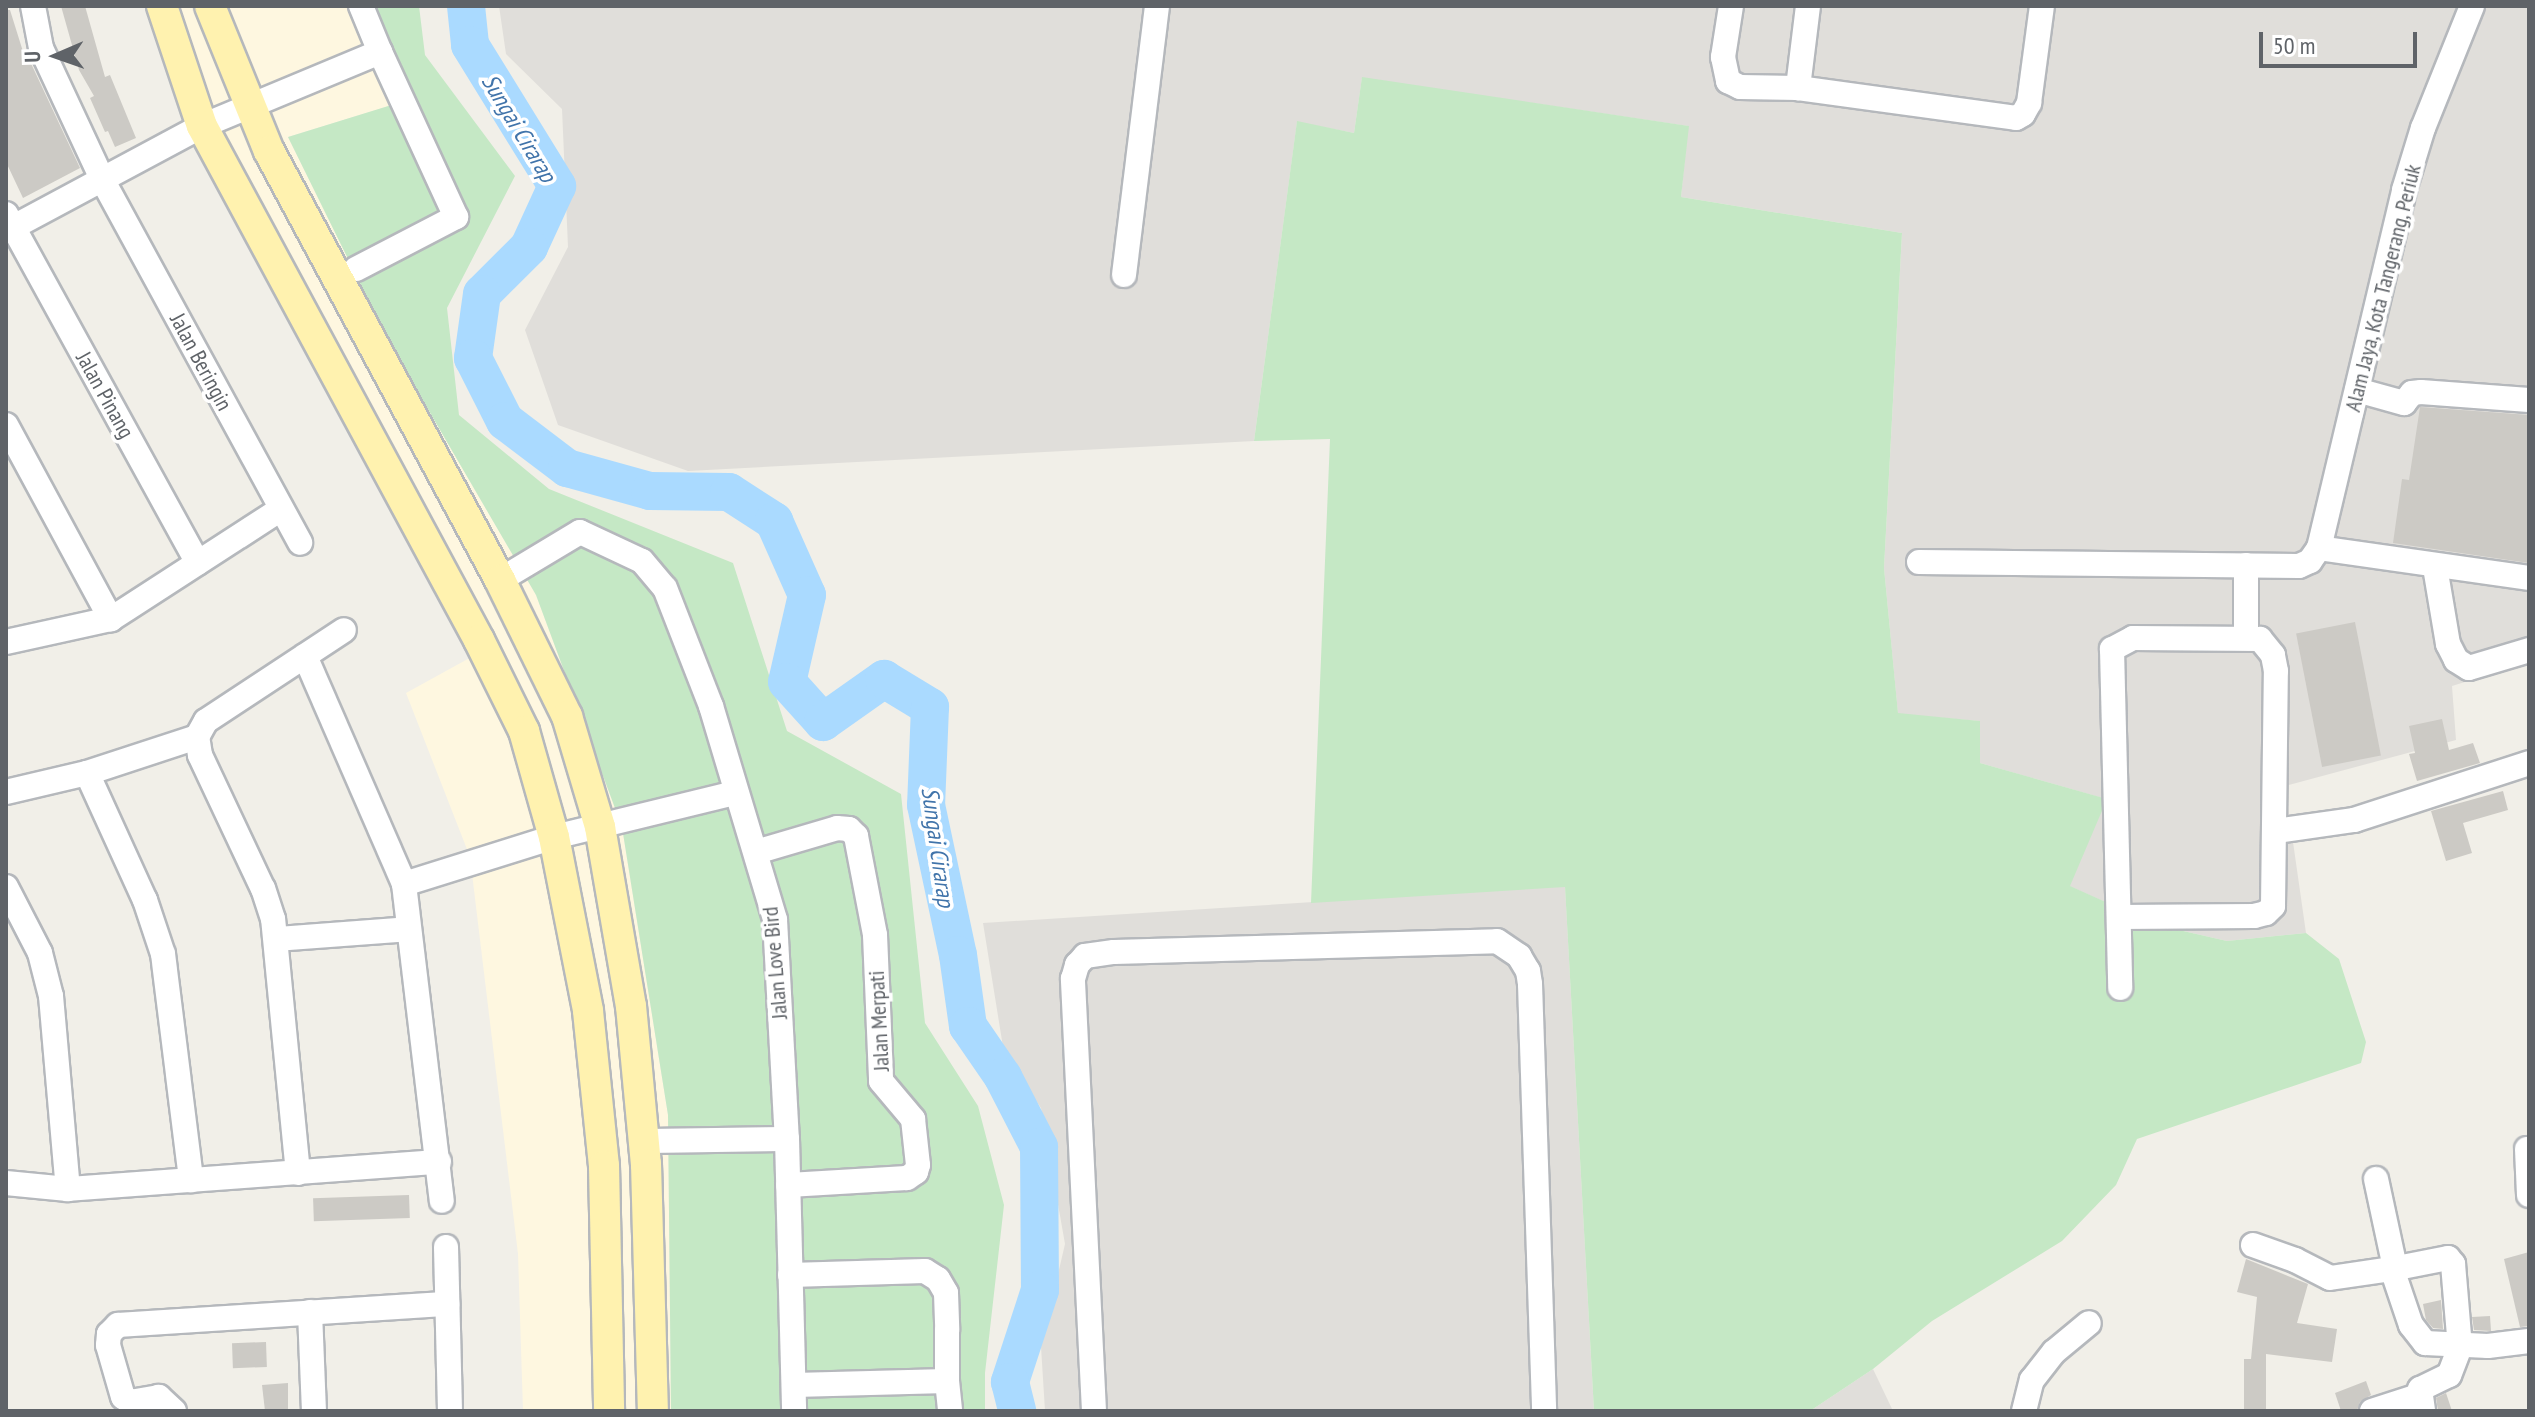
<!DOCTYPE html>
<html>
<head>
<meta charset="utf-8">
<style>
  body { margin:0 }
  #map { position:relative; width:2535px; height:1417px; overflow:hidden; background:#f1efe8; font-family:"PT Sans Narrow",sans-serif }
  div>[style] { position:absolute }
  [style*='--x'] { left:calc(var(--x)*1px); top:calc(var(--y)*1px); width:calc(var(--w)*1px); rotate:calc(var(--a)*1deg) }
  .commercial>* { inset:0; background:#fef7e0 }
  .industrial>* { inset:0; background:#e0deda }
  .green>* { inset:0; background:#c5e8c5 }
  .river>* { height:38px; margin:-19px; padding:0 19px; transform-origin:19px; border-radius:19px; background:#aadaff }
  .building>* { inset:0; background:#cccac5; transform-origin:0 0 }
  .roads { filter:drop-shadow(2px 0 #b5b8bc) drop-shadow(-2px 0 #b5b8bc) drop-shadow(0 2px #b5b8bc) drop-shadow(0 -2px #b5b8bc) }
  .minor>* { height:24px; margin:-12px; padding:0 12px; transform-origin:12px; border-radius:12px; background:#fff }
  .major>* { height:30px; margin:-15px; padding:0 15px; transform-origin:15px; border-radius:15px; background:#fff2af }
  span { translate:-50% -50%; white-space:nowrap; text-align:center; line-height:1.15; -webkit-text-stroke:7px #fff; paint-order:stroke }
  .street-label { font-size:22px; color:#5f6368 }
  .water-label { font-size:24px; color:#4174aa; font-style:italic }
  .frame { position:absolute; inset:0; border:8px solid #5f6368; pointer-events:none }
  .north { position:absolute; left:16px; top:16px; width:80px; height:80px; -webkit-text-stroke:6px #fff; paint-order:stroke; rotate:268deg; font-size:22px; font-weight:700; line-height:32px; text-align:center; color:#5f6368 }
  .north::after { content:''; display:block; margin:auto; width:28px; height:36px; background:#5f6368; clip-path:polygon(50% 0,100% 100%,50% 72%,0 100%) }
  .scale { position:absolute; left:2259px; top:32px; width:158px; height:36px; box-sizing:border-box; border:4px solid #5f6368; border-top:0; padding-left:10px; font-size:24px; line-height:28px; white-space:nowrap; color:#5f6368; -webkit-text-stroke:6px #fff; paint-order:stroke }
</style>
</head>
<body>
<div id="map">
  <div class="commercial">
    <i style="clip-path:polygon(150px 6px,364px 6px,399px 103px,288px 137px,390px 344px,536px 595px,622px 827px,668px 1115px,671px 1411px,523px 1411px,518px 1254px,470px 857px,406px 693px,475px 655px)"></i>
  </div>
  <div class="industrial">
    <i style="clip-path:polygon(499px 6px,2529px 6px,2529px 662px,2452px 686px,2456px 740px,2285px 786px,2306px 933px,2227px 941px,2157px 925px,2069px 886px,2106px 799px,1980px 763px,1979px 721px,1898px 714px,1884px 568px,1902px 233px,1681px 197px,1688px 126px,1362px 78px,1354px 133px,1297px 122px,1254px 441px,688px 471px,558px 425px,525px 330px,568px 247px,562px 109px,506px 54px)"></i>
    <i style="clip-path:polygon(1565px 886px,1594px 1411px,1045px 1411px,1041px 1347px,1065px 1244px,1041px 1108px,1004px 1053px,983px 923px)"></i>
    <i style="clip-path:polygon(1873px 1369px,1893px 1411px,1810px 1411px)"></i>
  </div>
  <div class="green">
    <i style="clip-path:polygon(364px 6px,419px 6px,425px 55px,515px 176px,447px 308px,459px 415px,549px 489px,733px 563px,787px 731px,901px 794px,925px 1023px,978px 1106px,1004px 1205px,985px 1373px,985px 1411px,671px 1411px,668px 1115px,622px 827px,536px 595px,390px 344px,288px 137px,398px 103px)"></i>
    <i style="clip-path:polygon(1362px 77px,1689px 126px,1681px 197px,1902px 233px,1884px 568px,1898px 713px,1980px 721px,1980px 763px,2107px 799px,2070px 886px,2157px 925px,2227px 941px,2306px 933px,2339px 959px,2366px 1042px,2361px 1063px,2137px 1139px,2116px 1185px,2062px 1241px,1932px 1321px,1873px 1369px,1810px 1411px,1594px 1411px,1565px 887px,1311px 903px,1330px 439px,1254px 441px,1297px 121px,1354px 133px)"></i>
  </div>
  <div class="river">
    <i style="--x:466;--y:6;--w:39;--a:84"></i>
    <i style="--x:470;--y:45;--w:166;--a:58.3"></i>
    <i style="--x:557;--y:186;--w:67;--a:114.7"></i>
    <i style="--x:529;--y:247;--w:66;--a:135"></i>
    <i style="--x:482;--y:294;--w:65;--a:98"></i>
    <i style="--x:473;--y:358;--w:71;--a:63.1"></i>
    <i style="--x:505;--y:421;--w:78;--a:37.2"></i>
    <i style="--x:567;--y:468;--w:86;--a:15.5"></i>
    <i style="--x:650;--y:491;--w:79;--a:0.7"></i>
    <i style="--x:729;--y:492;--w:54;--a:32.8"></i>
    <i style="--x:774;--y:521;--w:81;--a:66"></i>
    <i style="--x:807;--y:595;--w:89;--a:102.9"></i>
    <i style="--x:787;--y:682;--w:54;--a:48"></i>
    <i style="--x:823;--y:722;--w:75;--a:-35.2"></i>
    <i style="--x:884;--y:679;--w:54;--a:31.3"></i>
    <i style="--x:930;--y:707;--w:98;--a:92.3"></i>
    <i style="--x:926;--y:805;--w:153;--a:78"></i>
    <i style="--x:958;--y:955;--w:72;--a:82"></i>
    <i style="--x:968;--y:1026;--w:62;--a:55.5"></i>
    <i style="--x:1003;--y:1077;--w:79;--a:62.8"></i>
    <i style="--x:1039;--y:1147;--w:143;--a:89.6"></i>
    <i style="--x:1040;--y:1290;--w:97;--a:108.1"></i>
    <i style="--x:1010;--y:1382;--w:30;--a:76"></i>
  </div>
  <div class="building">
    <i style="clip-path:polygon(61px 6px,85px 6px,105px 77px,110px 75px,136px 138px,115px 147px,108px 131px,105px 132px,90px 98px,94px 96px,79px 70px)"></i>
    <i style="clip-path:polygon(6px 10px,10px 10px,25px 58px,28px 57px,80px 168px,23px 198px,6px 162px)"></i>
    <i style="clip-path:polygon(2420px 407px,2529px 415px,2529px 563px,2393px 543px,2402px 479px,2409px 480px)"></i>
    <i style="left:2355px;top:622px;width:136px;height:60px;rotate:79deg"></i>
    <i style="clip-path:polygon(2442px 719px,2449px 750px,2473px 743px,2480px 763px,2417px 781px,2409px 754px,2415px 753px,2409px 726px)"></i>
    <i style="clip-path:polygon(2503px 791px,2508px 810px,2463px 823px,2472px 853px,2446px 861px,2431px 811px)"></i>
    <i style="left:409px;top:1195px;width:23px;height:96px;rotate:88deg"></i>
    <i style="clip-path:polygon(2529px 1252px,2529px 1326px,2520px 1327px,2504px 1259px)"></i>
    <i style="clip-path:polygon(2246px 1259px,2308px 1284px,2297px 1323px,2337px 1329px,2332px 1362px,2266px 1354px,2266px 1411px,2244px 1411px,2244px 1359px,2251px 1359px,2257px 1297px,2237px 1292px)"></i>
    <i style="clip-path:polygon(2441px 1300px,2443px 1329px,2433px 1328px,2426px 1320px,2423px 1304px)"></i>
    <i style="clip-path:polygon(2490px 1316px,2491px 1331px,2474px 1330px,2472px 1317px)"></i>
    <i style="left:266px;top:1342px;width:25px;height:34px;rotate:88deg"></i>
    <i style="clip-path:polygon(2366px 1381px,2371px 1395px,2360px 1402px,2357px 1411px,2341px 1411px,2335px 1393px)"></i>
    <i style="clip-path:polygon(288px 1383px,288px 1411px,265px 1411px,262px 1385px)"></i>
    <i style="clip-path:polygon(2446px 1393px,2452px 1411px,2438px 1411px,2436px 1398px)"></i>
  </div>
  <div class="roads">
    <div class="minor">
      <i style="--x:33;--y:6;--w:43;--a:79.2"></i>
      <i style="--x:41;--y:48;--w:147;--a:65"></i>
      <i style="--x:103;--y:181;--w:412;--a:61.4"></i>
      <i style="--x:1731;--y:6;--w:52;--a:98.9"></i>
      <i style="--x:1723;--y:57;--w:25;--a:78"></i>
      <i style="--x:1728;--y:81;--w:13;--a:27"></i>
      <i style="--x:1740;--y:87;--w:58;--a:1"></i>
      <i style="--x:1808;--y:6;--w:83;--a:97"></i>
      <i style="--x:1798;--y:88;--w:220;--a:7.8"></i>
      <i style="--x:2016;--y:118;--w:8;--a:-30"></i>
      <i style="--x:2023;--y:114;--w:13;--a:-61"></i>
      <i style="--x:2029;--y:103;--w:98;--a:-82.4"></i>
      <i style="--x:6;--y:214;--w:398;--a:61.2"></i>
      <i style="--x:6;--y:231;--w:222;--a:-28.2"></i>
      <i style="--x:202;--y:126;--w:193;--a:-22.6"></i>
      <i style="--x:380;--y:52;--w:50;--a:-112.4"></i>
      <i style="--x:356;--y:269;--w:113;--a:-27.5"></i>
      <i style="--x:456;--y:217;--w:182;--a:-114.7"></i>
      <i style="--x:1124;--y:275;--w:271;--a:-83"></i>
      <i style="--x:2357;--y:390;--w:49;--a:15.5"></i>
      <i style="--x:2404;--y:403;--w:13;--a:-51"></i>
      <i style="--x:2412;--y:393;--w:9;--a:-6"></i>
      <i style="--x:2421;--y:392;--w:108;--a:4.2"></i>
      <i style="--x:6;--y:425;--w:221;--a:61.6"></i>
      <i style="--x:2319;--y:548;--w:212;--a:8.1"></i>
      <i style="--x:1919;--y:562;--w:380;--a:0.6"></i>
      <i style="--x:2299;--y:566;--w:12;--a:-24"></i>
      <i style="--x:2310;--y:561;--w:16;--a:-55"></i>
      <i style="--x:2319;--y:548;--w:368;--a:-76.6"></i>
      <i style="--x:2404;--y:190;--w:65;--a:-73"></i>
      <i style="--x:2423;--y:128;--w:131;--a:-68.1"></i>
      <i style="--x:2246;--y:565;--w:73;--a:90"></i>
      <i style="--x:2435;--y:567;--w:78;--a:80.4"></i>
      <i style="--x:2448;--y:644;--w:18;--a:63"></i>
      <i style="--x:2456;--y:660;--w:15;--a:32"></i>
      <i style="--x:2469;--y:668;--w:63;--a:-16.7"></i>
      <i style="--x:500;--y:580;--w:93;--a:-31"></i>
      <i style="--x:580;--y:532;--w:68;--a:25.1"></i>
      <i style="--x:642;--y:561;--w:35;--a:50"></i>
      <i style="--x:665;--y:588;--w:127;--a:68.7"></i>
      <i style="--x:711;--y:706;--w:223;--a:73.3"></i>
      <i style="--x:775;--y:920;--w:219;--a:86.9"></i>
      <i style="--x:6;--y:642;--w:107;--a:-12.4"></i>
      <i style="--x:111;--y:619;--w:202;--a:-32.9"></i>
      <i style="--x:305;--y:656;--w:249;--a:66.5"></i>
      <i style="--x:404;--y:884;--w:319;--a:83.2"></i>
      <i style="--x:87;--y:773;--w:140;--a:65.5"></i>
      <i style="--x:145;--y:900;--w:57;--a:71.6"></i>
      <i style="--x:163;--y:954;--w:228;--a:82.9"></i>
      <i style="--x:6;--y:792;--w:83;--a:-13.2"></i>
      <i style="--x:87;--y:773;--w:116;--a:-18.1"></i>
      <i style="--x:2283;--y:830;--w:72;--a:-8"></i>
      <i style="--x:2354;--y:820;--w:184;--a:-18"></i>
      <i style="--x:756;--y:852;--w:84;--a:-16.5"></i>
      <i style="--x:837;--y:828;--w:12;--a:5"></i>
      <i style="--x:849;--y:829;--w:10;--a:45"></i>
      <i style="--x:856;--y:836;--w:101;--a:79.1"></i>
      <i style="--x:875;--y:935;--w:146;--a:87.6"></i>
      <i style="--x:881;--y:1081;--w:50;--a:49.9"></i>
      <i style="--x:913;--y:1119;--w:46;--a:83.8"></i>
      <i style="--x:918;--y:1165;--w:7;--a:106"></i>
      <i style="--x:916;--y:1172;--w:11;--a:146"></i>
      <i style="--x:907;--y:1178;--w:119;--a:176.6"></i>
      <i style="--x:404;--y:884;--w:157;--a:-17.4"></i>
      <i style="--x:554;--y:837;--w:185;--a:-13.7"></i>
      <i style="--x:6;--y:887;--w:74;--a:62.7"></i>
      <i style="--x:40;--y:953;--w:44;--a:75.7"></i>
      <i style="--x:51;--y:996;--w:194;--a:85"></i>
      <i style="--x:2119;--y:917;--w:135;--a:-0.4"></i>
      <i style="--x:2254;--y:916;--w:12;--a:-14"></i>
      <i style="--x:2266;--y:913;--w:10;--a:-45"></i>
      <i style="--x:2273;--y:906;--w:235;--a:-89.3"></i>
      <i style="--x:2276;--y:671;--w:16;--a:-101"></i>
      <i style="--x:2273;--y:655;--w:21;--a:-129"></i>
      <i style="--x:2260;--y:639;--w:127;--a:-179.5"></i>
      <i style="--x:2133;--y:638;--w:24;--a:152"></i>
      <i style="--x:2112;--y:649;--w:339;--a:88.6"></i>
      <i style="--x:277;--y:939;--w:132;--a:-4.3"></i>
      <i style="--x:644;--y:1141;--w:143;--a:-0.8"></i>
      <i style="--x:787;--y:1139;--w:272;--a:88.5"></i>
      <i style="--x:2527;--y:1149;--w:46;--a:87.5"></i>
      <i style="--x:298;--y:1173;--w:255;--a:-95.6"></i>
      <i style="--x:273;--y:919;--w:32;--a:-108"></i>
      <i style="--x:263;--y:889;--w:148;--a:-115.2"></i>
      <i style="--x:200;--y:755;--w:18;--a:-99"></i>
      <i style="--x:197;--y:737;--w:18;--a:-61"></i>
      <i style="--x:206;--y:721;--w:165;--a:-33.4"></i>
      <i style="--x:2376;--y:1179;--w:91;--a:77.9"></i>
      <i style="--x:6;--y:1183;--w:62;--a:5.5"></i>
      <i style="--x:68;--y:1189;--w:372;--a:-4.2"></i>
      <i style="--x:2253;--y:1245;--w:45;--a:19.7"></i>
      <i style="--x:2295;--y:1260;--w:39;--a:27"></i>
      <i style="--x:2330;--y:1278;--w:63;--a:-8.3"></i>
      <i style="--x:2392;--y:1269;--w:59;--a:71.3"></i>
      <i style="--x:2411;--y:1325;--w:23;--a:52"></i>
      <i style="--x:2425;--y:1343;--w:63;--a:2.7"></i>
      <i style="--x:2488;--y:1346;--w:41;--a:-7"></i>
      <i style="--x:446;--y:1247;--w:164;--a:88.6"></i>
      <i style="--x:2392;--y:1269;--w:57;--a:-11.1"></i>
      <i style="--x:2448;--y:1258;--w:8;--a:50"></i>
      <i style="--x:2453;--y:1264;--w:83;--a:85.2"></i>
      <i style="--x:2460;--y:1347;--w:30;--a:111"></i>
      <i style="--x:2449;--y:1375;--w:32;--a:154"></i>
      <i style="--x:2420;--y:1389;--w:22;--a:82"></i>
      <i style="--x:790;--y:1275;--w:135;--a:-1.7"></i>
      <i style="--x:925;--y:1271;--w:15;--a:32"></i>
      <i style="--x:938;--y:1279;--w:16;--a:60"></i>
      <i style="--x:946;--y:1293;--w:37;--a:88"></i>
      <i style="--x:947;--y:1330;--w:51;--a:90"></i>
      <i style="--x:947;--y:1381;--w:153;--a:178.5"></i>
      <i style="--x:310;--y:1312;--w:99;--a:87.7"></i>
      <i style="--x:947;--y:1381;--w:30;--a:84"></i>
      <i style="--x:174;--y:1411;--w:21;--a:-137"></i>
      <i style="--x:159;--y:1397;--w:28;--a:170"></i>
      <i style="--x:131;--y:1402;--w:9;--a:-148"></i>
      <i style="--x:123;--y:1397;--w:54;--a:-106.1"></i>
      <i style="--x:108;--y:1345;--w:11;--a:-85"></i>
      <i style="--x:109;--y:1334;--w:13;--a:-45"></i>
      <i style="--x:118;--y:1325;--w:330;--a:-3.7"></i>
      <i style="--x:1094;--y:1411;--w:433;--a:-92.8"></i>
      <i style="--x:1073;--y:979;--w:15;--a:-74"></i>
      <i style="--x:1077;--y:965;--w:12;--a:-48"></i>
      <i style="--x:1085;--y:956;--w:29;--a:-8"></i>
      <i style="--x:1114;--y:952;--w:383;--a:-1.6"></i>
      <i style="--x:1497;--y:941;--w:27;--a:34"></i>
      <i style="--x:1519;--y:956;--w:17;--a:59"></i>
      <i style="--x:1528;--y:971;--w:13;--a:81"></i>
      <i style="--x:1530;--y:984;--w:427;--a:88.1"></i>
      <i style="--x:2024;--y:1411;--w:32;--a:-76"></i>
      <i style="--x:2032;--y:1380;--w:36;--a:-52"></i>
      <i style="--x:2054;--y:1352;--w:45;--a:-39.6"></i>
      <i style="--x:2372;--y:1411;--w:48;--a:-18.1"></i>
    </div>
    <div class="major">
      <i style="--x:162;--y:6;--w:126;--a:71.6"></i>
      <i style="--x:202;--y:126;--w:584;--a:61.68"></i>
      <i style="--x:479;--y:640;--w:102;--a:63.7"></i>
      <i style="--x:524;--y:731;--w:110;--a:74.2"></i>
      <i style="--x:554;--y:837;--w:177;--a:78.9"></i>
      <i style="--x:588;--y:1011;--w:156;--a:84.1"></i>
      <i style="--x:604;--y:1166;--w:245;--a:88.8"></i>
      <i style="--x:210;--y:6;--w:157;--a:67.9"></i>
      <i style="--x:269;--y:151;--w:487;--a:61.7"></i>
      <i style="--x:500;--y:580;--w:152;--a:63.8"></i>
      <i style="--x:567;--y:716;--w:116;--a:73.4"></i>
      <i style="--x:600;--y:827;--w:182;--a:80.2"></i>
      <i style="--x:631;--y:1006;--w:159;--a:84.6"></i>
      <i style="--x:646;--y:1164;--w:247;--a:88.4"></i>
    </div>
  </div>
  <div class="street-label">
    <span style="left:2383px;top:288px;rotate:-76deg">Alam Jaya, Kota Tangerang, Periuk</span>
    <span style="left:201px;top:362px;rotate:62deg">Jalan Beringin</span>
    <span style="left:105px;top:395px;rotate:61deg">Jalan Pinang</span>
    <span style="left:775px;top:963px;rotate:-95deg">Jalan Love Bird</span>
    <span style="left:879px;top:1021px;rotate:-93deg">Jalan Merpati</span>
  </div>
  <div class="water-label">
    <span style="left:519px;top:128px;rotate:59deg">Sungai Cirarap</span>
    <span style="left:938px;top:847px;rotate:82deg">Sungai Cirarap</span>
  </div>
  <div class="frame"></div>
  <div class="north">U</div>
  <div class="scale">50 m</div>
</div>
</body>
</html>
